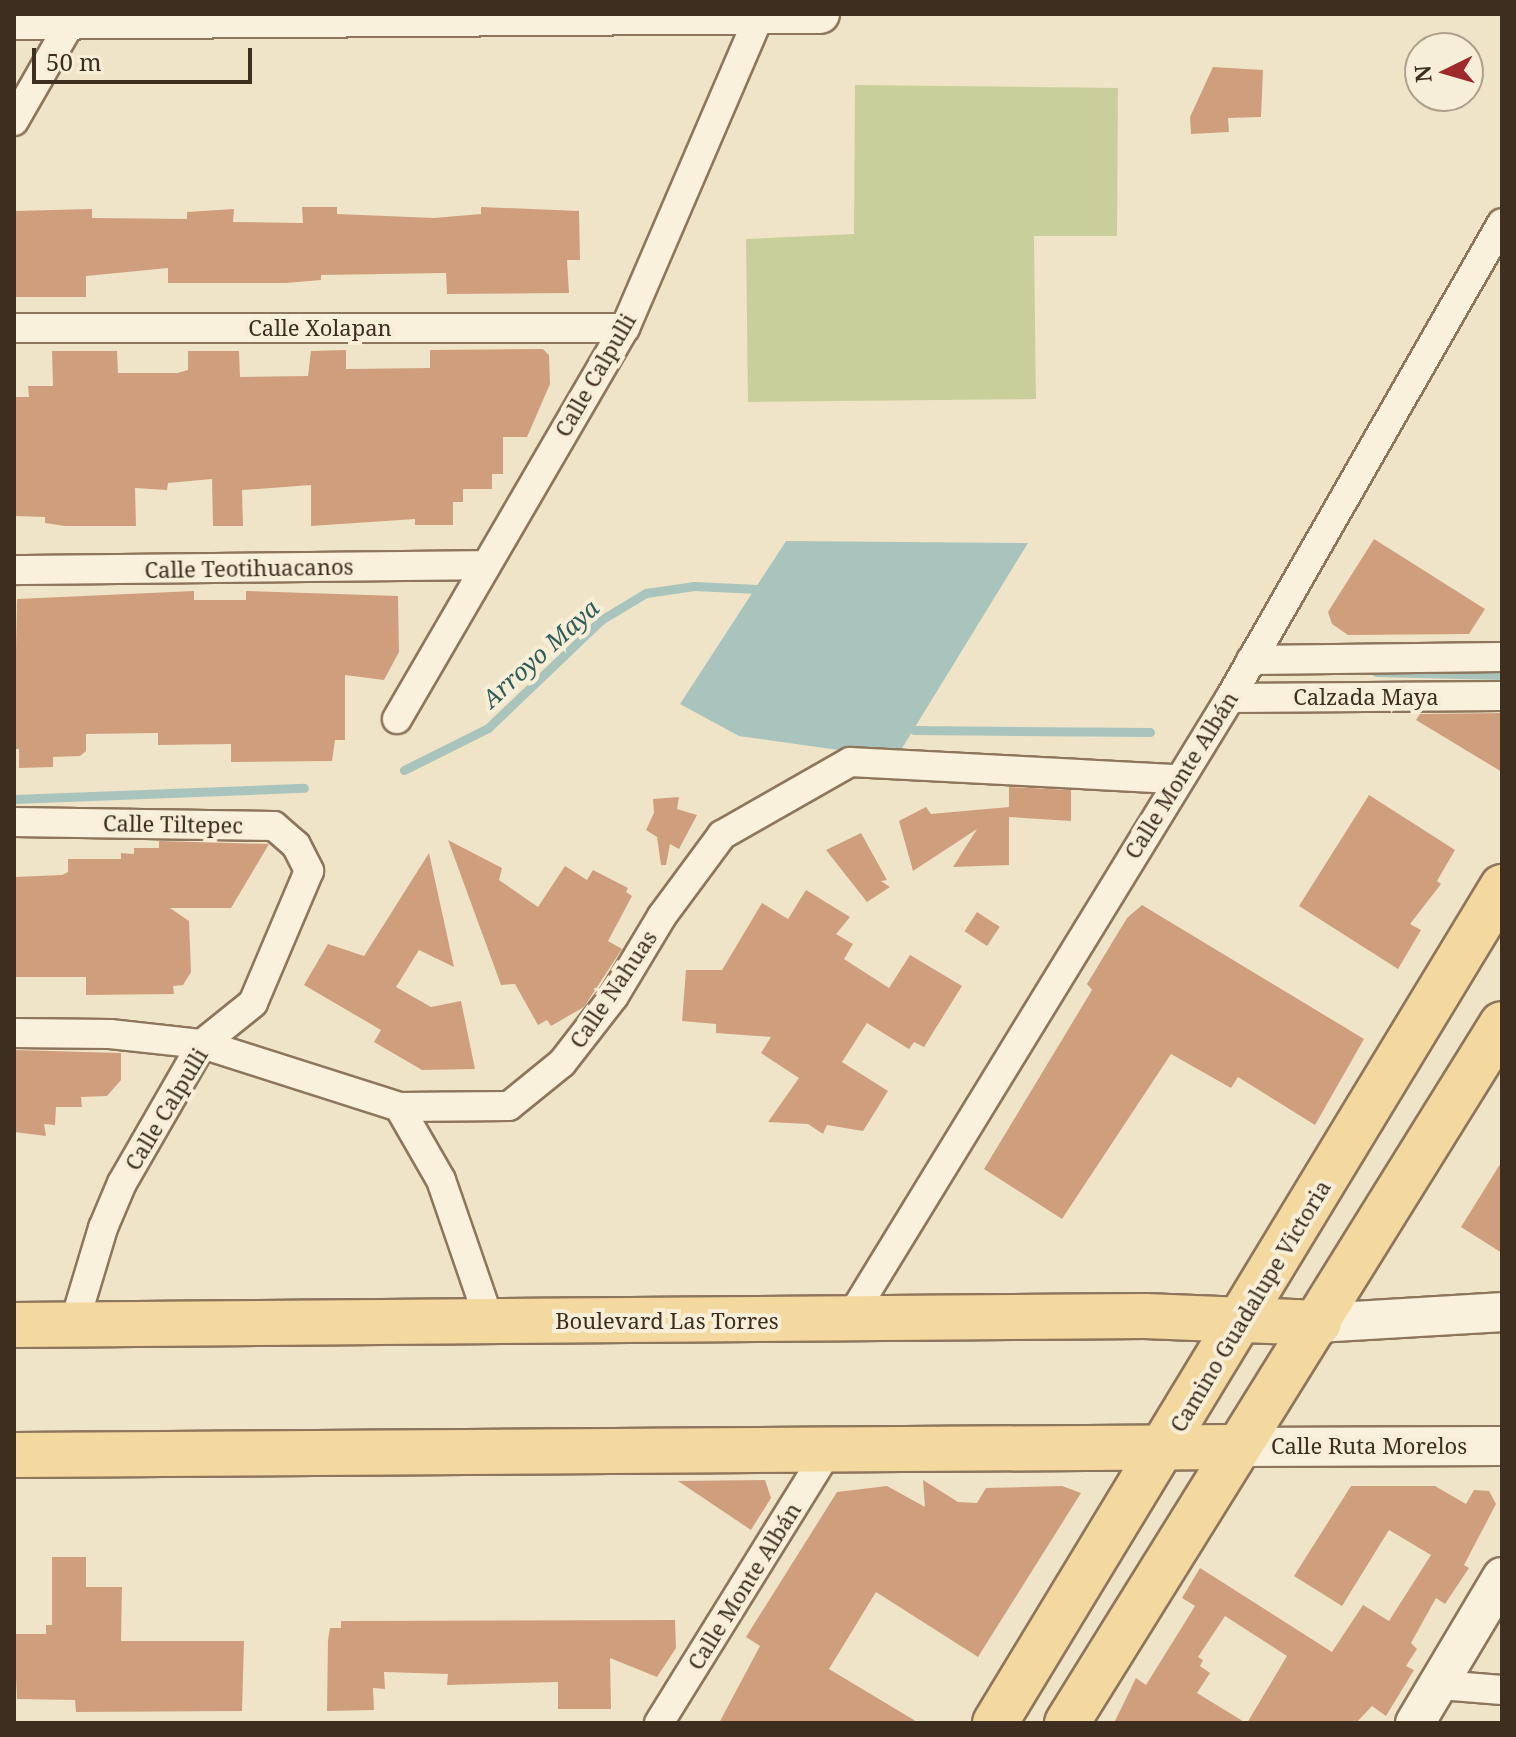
<!DOCTYPE html>
<html>
<head>
<meta charset="utf-8">
<style>
  body { margin:0 }
  #map { position:relative; width:1516px; height:1737px; overflow:hidden; background:#f0e4c8; font-family:"Noto Serif",serif }
  div>[style] { position:absolute }
  [style*='--x'] { left:calc(var(--x)*1px); top:calc(var(--y)*1px); width:calc(var(--w)*1px); rotate:calc(var(--a)*1deg) }
  .green>* { inset:0; background:#c9cf9b }
  .water>* { inset:0; background:#a9c4bc }
  .stream>* { height:9px; margin:-4.5px; padding:0 4.5px; transform-origin:4.5px; border-radius:4.5px; background:#a9c4bc }
  .building>* { inset:0; background:#cf9f7d; transform-origin:0 0 }
  .roads { filter:drop-shadow(2px 0 #8d765c) drop-shadow(-2px 0 #8d765c) drop-shadow(0 2px #8d765c) drop-shadow(0 -2px #8d765c) }
  .street>* { height:28px; margin:-14px; padding:0 14px; transform-origin:14px; border-radius:14px; background:#faf1dc }
  .secondary>* { height:38px; margin:-19px; padding:0 19px; transform-origin:19px; border-radius:19px; background:#faf1dc }
  .primary>* { height:44px; margin:-22px; padding:0 22px; transform-origin:22px; border-radius:22px; background:#f3d9a0 }
  span { translate:-50% -50%; white-space:nowrap; text-align:center; line-height:1.15; -webkit-text-stroke:8px #f7eed8; paint-order:stroke }
  .street-label { font-size:22px; color:#3d2e20 }
  .water-label { font-size:24px; color:#2f5d5a; font-style:italic }
  .frame { position:absolute; inset:0; border:16px solid #3d2e20; pointer-events:none }
  .north { position:absolute; left:1404px; top:32px; width:80px; height:80px; box-sizing:border-box; background:#f7eed8; border:2px solid #ada18e; border-radius:50%; rotate:265deg; font-size:22px; font-weight:700; line-height:32px; text-align:center; color:#3d2e20 }
  .north::after { content:''; display:block; margin:auto; width:28px; height:36px; background:#9e2a2b; clip-path:polygon(50% 0,100% 100%,50% 72%,0 100%) }
  .scale { position:absolute; left:32px; top:48px; width:220px; height:36px; box-sizing:border-box; border:4px solid #3d2e20; border-top:0; padding-left:10px; font-size:24px; line-height:28px; white-space:nowrap; color:#3d2e20; -webkit-text-stroke:6px #f7eed8; paint-order:stroke }
</style>
</head>
<body>
<div id="map">
  <div class="green">
    <i style="clip-path:polygon(855px 85px,1118px 88px,1117px 236px,1034px 236px,1036px 399px,748px 402px,746px 239px,854px 234px)"></i>
  </div>
  <div class="water">
    <i style="clip-path:polygon(786px 541px,1028px 543px,896px 758px,739px 736px,680px 704px)"></i>
  </div>
  <div class="stream">
    <i style="--x:1376;--y:672;--w:126;--a:1.4"></i>
    <i style="--x:914;--y:730;--w:236;--a:0.5"></i>
    <i style="--x:404;--y:770;--w:94;--a:-26.6"></i>
    <i style="--x:488;--y:728;--w:156;--a:-43.7"></i>
    <i style="--x:601;--y:620;--w:52;--a:-31"></i>
    <i style="--x:646;--y:593;--w:49;--a:-8.3"></i>
    <i style="--x:694;--y:586;--w:63;--a:2.7"></i>
    <i style="--x:14;--y:799;--w:290;--a:-2.2"></i>
  </div>
  <div class="building">
    <i style="clip-path:polygon(1213px 67px,1263px 70px,1261px 117px,1228px 118px,1229px 132px,1191px 134px,1190px 117px)"></i>
    <i style="clip-path:polygon(302px 207px,337px 207px,337px 214px,434px 218px,481px 214px,481px 207px,579px 211px,580px 260px,567px 260px,569px 293px,447px 294px,446px 273px,321px 275px,321px 280px,286px 283px,168px 283px,168px 268px,86px 276px,86px 297px,14px 297px,14px 211px,92px 209px,92px 218px,187px 219px,187px 212px,234px 209px,233px 222px,303px 223px)"></i>
    <i style="clip-path:polygon(543px 349px,549px 355px,550px 384px,527px 437px,503px 437px,503px 474px,492px 474px,492px 489px,463px 489px,463px 502px,453px 502px,453px 525px,415px 525px,415px 519px,311px 526px,311px 485px,242px 490px,243px 526px,213px 526px,212px 479px,168px 483px,167px 490px,135px 488px,136px 526px,65px 526px,45px 523px,45px 517px,14px 516px,14px 397px,29px 397px,28px 386px,53px 386px,52px 351px,117px 351px,118px 373px,177px 373px,188px 370px,188px 351px,239px 351px,240px 377px,308px 376px,311px 351px,346px 350px,346px 369px,430px 368px,430px 350px)"></i>
    <i style="clip-path:polygon(1374px 539px,1485px 609px,1469px 634px,1348px 635px,1332px 624px,1328px 612px)"></i>
    <i style="clip-path:polygon(194px 591px,194px 600px,246px 600px,246px 591px,398px 596px,399px 652px,384px 680px,345px 675px,345px 740px,335px 740px,332px 761px,231px 762px,231px 744px,158px 745px,158px 733px,86px 734px,86px 751px,80px 756px,53px 757px,53px 767px,19px 768px,19px 749px,14px 749px,17px 599px)"></i>
    <i style="clip-path:polygon(1502px 713px,1502px 772px,1416px 720px,1420px 714px)"></i>
    <i style="clip-path:polygon(1009px 787px,1071px 790px,1071px 821px,1009px 817px,1009px 865px,953px 867px,977px 829px,913px 871px,899px 821px,926px 807px,931px 814px,1009px 807px)"></i>
    <i style="clip-path:polygon(1369px 795px,1455px 850px,1437px 881px,1441px 884px,1410px 924px,1421px 930px,1398px 969px,1299px 906px)"></i>
    <i style="clip-path:polygon(679px 797px,677px 809px,697px 815px,679px 849px,670px 844px,666px 865px,661px 865px,657px 837px,646px 830px,654px 813px,653px 799px)"></i>
    <i style="clip-path:polygon(861px 833px,887px 880px,881px 881px,890px 887px,867px 902px,826px 850px)"></i>
    <i style="clip-path:polygon(448px 840px,502px 868px,499px 880px,538px 907px,565px 866px,587px 880px,593px 870px,628px 888px,626px 892px,632px 896px,608px 941px,622px 949px,584px 1007px,551px 1026px,547px 1020px,538px 1025px,515px 984px,501px 985px)"></i>
    <i style="clip-path:polygon(159px 841px,269px 844px,231px 908px,170px 908px,189px 921px,191px 972px,183px 985px,173px 986px,174px 994px,86px 995px,86px 977px,16px 977px,14px 877px,62px 875px,68px 872px,68px 859px,121px 859px,121px 853px,134px 854px,134px 848px,159px 848px)"></i>
    <i style="clip-path:polygon(429px 853px,454px 967px,419px 950px,396px 987px,431px 1007px,461px 1001px,475px 1069px,422px 1070px,374px 1042px,381px 1030px,304px 985px,328px 944px,364px 956px)"></i>
    <i style="clip-path:polygon(806px 890px,850px 917px,836px 934px,853px 944px,844px 959px,889px 988px,910px 955px,962px 986px,924px 1047px,914px 1042px,909px 1049px,867px 1023px,842px 1062px,888px 1091px,863px 1131px,827px 1125px,823px 1134px,808px 1124px,768px 1122px,799px 1078px,761px 1053px,771px 1037px,716px 1033px,716px 1024px,682px 1021px,686px 970px,722px 970px,762px 903px,788px 919px)"></i>
    <i style="clip-path:polygon(1142px 905px,1364px 1039px,1315px 1125px,1238px 1077px,1231px 1088px,1171px 1054px,1062px 1219px,984px 1169px,1092px 990px,1087px 984px,1127px 918px)"></i>
    <i style="left:977px;top:912px;width:27px;height:23px;rotate:33deg"></i>
    <i style="clip-path:polygon(14px 1050px,121px 1053px,121px 1080px,107px 1096px,81px 1097px,82px 1107px,56px 1107px,55px 1125px,44px 1124px,46px 1136px,14px 1132px)"></i>
    <i style="clip-path:polygon(1502px 1161px,1502px 1253px,1461px 1227px)"></i>
    <i style="clip-path:polygon(765px 1480px,771px 1498px,751px 1530px,678px 1481px)"></i>
    <i style="clip-path:polygon(923px 1480px,958px 1502px,977px 1503px,986px 1488px,1062px 1486px,1081px 1493px,978px 1657px,876px 1592px,829px 1669px,919px 1723px,719px 1723px,760px 1646px,746px 1637px,837px 1492px,887px 1486px,925px 1507px)"></i>
    <i style="clip-path:polygon(1351px 1486px,1435px 1486px,1466px 1504px,1474px 1490px,1489px 1491px,1496px 1504px,1464px 1565px,1469px 1568px,1445px 1604px,1436px 1598px,1411px 1643px,1417px 1649px,1406px 1666px,1414px 1670px,1386px 1716px,1372px 1706px,1356px 1723px,1247px 1723px,1287px 1656px,1225px 1616px,1198px 1657px,1203px 1660px,1200px 1666px,1210px 1673px,1197px 1693px,1246px 1723px,1114px 1723px,1136px 1678px,1146px 1685px,1195px 1606px,1182px 1598px,1200px 1568px,1332px 1652px,1363px 1605px,1389px 1621px,1431px 1555px,1389px 1530px,1342px 1606px,1294px 1576px)"></i>
    <i style="clip-path:polygon(52px 1557px,86px 1557px,86px 1587px,122px 1587px,121px 1641px,244px 1641px,242px 1711px,76px 1712px,75px 1700px,17px 1699px,14px 1634px,46px 1634px,46px 1625px,52px 1625px)"></i>
    <i style="clip-path:polygon(675px 1620px,676px 1648px,657px 1677px,610px 1658px,611px 1709px,558px 1709px,558px 1682px,447px 1685px,448px 1674px,384px 1672px,385px 1689px,373px 1688px,374px 1710px,327px 1711px,328px 1640px,330px 1628px,341px 1628px,341px 1621px)"></i>
  </div>
  <div class="roads">
    <div class="street">
      <i style="--x:14;--y:121;--w:116;--a:-60.1"></i>
      <i style="--x:14;--y:328;--w:611;--a:0"></i>
      <i style="--x:14;--y:570;--w:470;--a:-0.6"></i>
      <i style="--x:1251;--y:660;--w:251;--a:-0.7"></i>
      <i style="--x:1230;--y:698;--w:272;--a:-0.4"></i>
      <i style="--x:397;--y:719;--w:453;--a:-59.8"></i>
      <i style="--x:625;--y:328;--w:341;--a:-66.7"></i>
      <i style="--x:14;--y:822;--w:260;--a:0.9"></i>
      <i style="--x:274;--y:826;--w:29;--a:41"></i>
      <i style="--x:296;--y:845;--w:29;--a:63"></i>
      <i style="--x:309;--y:871;--w:143;--a:113"></i>
      <i style="--x:253;--y:1003;--w:65;--a:141.2"></i>
      <i style="--x:202;--y:1044;--w:160;--a:119.9"></i>
      <i style="--x:122;--y:1183;--w:49;--a:112.9"></i>
      <i style="--x:103;--y:1228;--w:100;--a:106.8"></i>
      <i style="--x:14;--y:1033;--w:96;--a:0.6"></i>
      <i style="--x:110;--y:1034;--w:93;--a:6.2"></i>
      <i style="--x:202;--y:1044;--w:207;--a:17.7"></i>
      <i style="--x:399;--y:1107;--w:110;--a:-0.5"></i>
      <i style="--x:509;--y:1106;--w:68;--a:-39.1"></i>
      <i style="--x:562;--y:1063;--w:85;--a:-52.2"></i>
      <i style="--x:614;--y:996;--w:93;--a:-59"></i>
      <i style="--x:662;--y:916;--w:101;--a:-53.5"></i>
      <i style="--x:722;--y:835;--w:147;--a:-29.7"></i>
      <i style="--x:850;--y:762;--w:328;--a:3"></i>
      <i style="--x:399;--y:1107;--w:84;--a:60.1"></i>
      <i style="--x:441;--y:1180;--w:150;--a:71"></i>
      <i style="--x:849;--y:1320;--w:729;--a:-58.51"></i>
      <i style="--x:1230;--y:698;--w:547;--a:-60.2"></i>
      <i style="--x:1440;--y:1685;--w:62;--a:4.6"></i>
      <i style="--x:659;--y:1723;--w:321;--a:-58.2"></i>
    </div>
    <div class="secondary">
      <i style="--x:14;--y:20;--w:806;--a:-0.43"></i>
      <i style="--x:1319;--y:1323;--w:183;--a:-3.4"></i>
      <i style="--x:1236;--y:1447;--w:266;--a:-0.2"></i>
      <i style="--x:1415;--y:1723;--w:170;--a:-59.2"></i>
    </div>
    <div class="primary">
      <i style="--x:14;--y:1325;--w:1131;--a:-0.46"></i>
      <i style="--x:1145;--y:1316;--w:174;--a:2.3"></i>
      <i style="--x:14;--y:1455;--w:1222;--a:-0.38"></i>
      <i style="--x:995;--y:1723;--w:978;--a:-58.76"></i>
      <i style="--x:1067;--y:1723;--w:823;--a:-58.11"></i>
    </div>
  </div>
  <div class="street-label">
    <span style="left:320px;top:328px">Calle Xolapan</span>
    <span style="left:595px;top:375px;rotate:-60deg">Calle Calpulli</span>
    <span style="left:249px;top:568px;rotate:-1deg">Calle Teotihuacanos</span>
    <span style="left:1366px;top:697px">Calzada Maya</span>
    <span style="left:1181px;top:775px;rotate:-58deg">Calle Monte Albán</span>
    <span style="left:173px;top:824px;rotate:1deg">Calle Tiltepec</span>
    <span style="left:613px;top:989px;rotate:-56deg">Calle Nahuas</span>
    <span style="left:166px;top:1109px;rotate:-59deg">Calle Calpulli</span>
    <span style="left:1250px;top:1306px;rotate:-59deg">Camino Guadalupe Victoria</span>
    <span style="left:667px;top:1321px">Boulevard Las Torres</span>
    <span style="left:1369px;top:1446px">Calle Ruta Morelos</span>
    <span style="left:744px;top:1586px;rotate:-58deg">Calle Monte Albán</span>
  </div>
  <div class="water-label">
    <span style="left:540px;top:653px;rotate:-42deg">Arroyo Maya</span>
  </div>
  <div class="frame"></div>
  <div class="north">N</div>
  <div class="scale">50 m</div>
</div>
</body>
</html>
